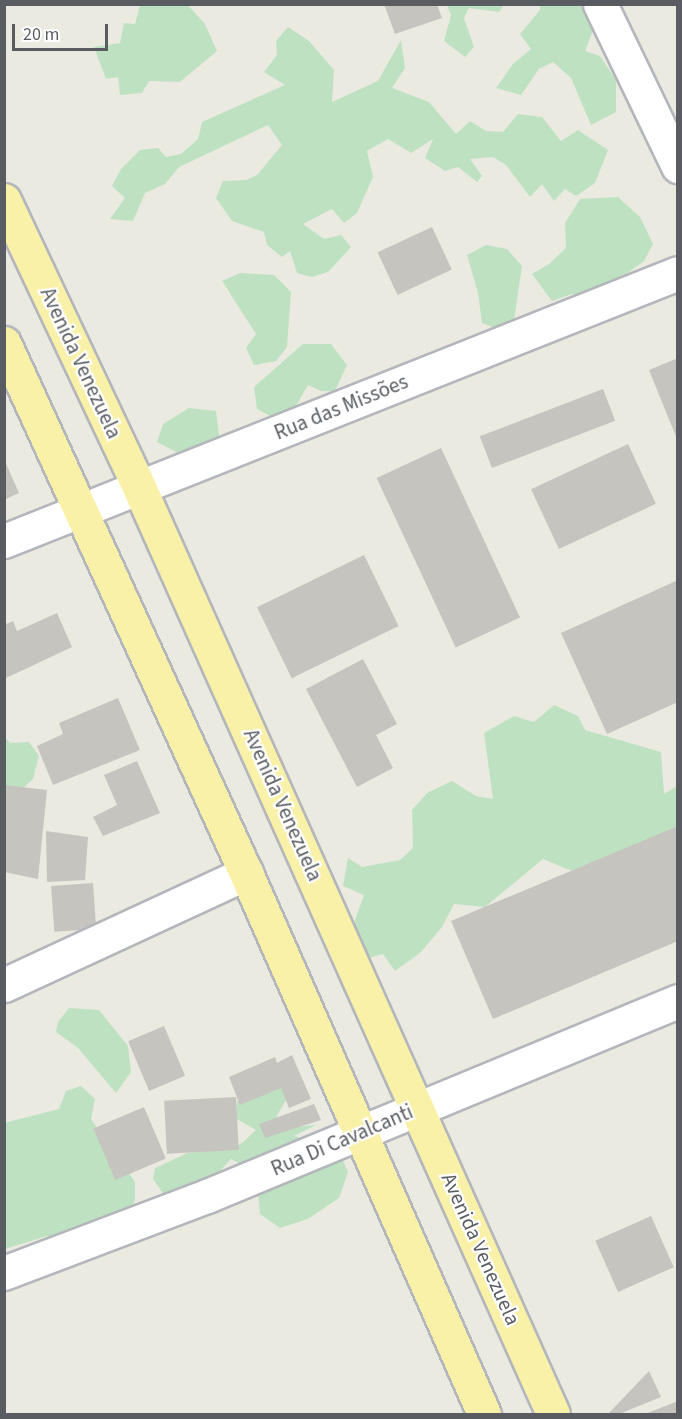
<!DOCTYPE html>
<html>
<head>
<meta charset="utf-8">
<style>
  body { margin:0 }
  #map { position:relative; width:682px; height:1419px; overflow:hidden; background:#ebeae1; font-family:"Source Sans 3",sans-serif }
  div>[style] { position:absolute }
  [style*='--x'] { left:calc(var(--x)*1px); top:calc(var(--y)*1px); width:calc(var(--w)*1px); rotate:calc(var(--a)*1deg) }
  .green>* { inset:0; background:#bee2c1 }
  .building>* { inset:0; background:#c6c4be; transform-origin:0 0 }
  .roads { filter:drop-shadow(2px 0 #b3b6bb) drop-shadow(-2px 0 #b3b6bb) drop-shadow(0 2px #b3b6bb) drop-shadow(0 -2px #b3b6bb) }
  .minor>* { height:33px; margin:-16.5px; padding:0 16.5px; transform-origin:16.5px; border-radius:16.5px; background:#fff }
  .major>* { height:33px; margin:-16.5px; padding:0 16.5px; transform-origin:16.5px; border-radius:16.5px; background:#f9f1a8 }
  span { translate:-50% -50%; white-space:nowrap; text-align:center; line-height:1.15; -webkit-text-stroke:4.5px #fff; paint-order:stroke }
  .street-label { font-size:21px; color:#595c61 }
  .frame { position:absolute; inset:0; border:6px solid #595c61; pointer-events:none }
  .scale { position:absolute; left:12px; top:24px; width:96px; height:27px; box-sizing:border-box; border:3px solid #595c61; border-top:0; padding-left:8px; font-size:18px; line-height:21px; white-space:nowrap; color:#595c61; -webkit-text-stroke:4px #fff; paint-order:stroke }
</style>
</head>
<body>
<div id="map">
  <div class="green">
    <i style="clip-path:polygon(187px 4px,205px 24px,217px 51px,180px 82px,149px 81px,142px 93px,120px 95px,118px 77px,106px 79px,94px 47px,120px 43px,124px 23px,135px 24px,140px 5px)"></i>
    <i style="clip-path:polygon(447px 5px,447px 4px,504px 5px,499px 12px,469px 8px,464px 18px,474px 47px,465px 57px,444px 41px,451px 15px)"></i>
    <i style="clip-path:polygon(540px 5px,584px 5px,597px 20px,585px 51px,600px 56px,616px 80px,616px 112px,591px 125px,571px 78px,553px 62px,539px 69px,521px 95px,496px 88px,513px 64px,531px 49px,520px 34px,540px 10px)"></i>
    <i style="clip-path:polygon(288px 27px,309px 41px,334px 70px,332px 102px,378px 81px,401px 40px,405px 68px,392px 88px,429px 102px,456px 134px,470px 121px,486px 131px,503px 132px,518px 114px,542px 117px,561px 141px,578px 130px,608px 150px,595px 183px,576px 196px,565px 189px,554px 201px,542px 184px,530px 197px,506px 165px,493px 157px,470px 159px,482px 176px,477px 182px,458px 167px,445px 171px,425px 158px,433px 139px,411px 153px,388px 139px,367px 151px,373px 177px,357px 213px,344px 223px,332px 209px,303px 224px,324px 239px,341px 235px,351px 247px,328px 272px,312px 277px,297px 273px,290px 251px,282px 257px,267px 245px,264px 232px,232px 221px,216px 198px,223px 181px,246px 180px,257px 175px,282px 145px,268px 125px,179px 167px,165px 184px,145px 193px,133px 221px,110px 219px,125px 198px,112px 186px,121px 169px,140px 150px,158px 148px,166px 157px,181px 154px,198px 139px,202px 122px,285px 85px,264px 72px,277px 55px,276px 41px)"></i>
    <i style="clip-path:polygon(618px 197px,640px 217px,653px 244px,644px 261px,592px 299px,572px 294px,552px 301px,532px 274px,549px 264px,566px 248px,565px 223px,580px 199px)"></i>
    <i style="clip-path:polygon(486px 245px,507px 249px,522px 266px,512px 334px,482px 323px,478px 293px,467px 255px)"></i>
    <i style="clip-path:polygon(240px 273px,274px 275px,291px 292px,287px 347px,276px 361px,254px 365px,246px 348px,256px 334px,222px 281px)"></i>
    <i style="clip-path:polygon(303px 344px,331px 344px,347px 365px,335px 391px,321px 391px,308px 385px,289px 418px,276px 419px,257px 409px,254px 387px)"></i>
    <i style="clip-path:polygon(189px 408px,216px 411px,219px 436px,203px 454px,178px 453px,157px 442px,163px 424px)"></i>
    <i style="clip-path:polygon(554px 705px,578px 716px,585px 730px,661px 752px,664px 794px,677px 786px,677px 837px,659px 834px,635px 858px,591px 879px,543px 859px,485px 907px,454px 904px,442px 927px,420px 953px,395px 971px,383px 954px,366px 959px,357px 947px,355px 920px,364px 895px,343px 886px,348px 858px,362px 867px,400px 860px,413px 848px,412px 810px,427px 793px,452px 781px,476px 796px,493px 799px,484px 733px,514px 716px,534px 722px)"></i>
    <i style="clip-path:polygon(4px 736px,10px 743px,29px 742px,39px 756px,33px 779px,15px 796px,4px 798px)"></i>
    <i style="clip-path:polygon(69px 1008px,99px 1010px,128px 1046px,131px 1072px,116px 1093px,78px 1048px,56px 1032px,58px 1022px)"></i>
    <i style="clip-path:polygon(279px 1076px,289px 1095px,276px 1117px,295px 1127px,316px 1125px,294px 1136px,337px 1147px,348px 1172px,339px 1198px,308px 1219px,280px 1228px,260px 1214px,256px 1172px,231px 1159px,200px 1193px,166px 1198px,153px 1179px,155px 1168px,188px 1153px,229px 1149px,242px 1143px,256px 1130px,235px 1118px,240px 1083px)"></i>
    <i style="clip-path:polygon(81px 1086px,95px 1099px,91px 1119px,135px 1182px,135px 1200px,126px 1217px,69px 1247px,47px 1236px,5px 1249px,4px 1123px,59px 1109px,66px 1091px)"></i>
  </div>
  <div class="building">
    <i style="clip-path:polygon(384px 4px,437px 4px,442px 18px,395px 34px)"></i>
    <i style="left:432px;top:227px;width:47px;height:60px;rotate:65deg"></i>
    <i style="clip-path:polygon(678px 358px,678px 439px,677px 439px,649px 370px)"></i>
    <i style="left:603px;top:389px;width:34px;height:132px;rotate:69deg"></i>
    <i style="left:628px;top:444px;width:66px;height:107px;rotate:65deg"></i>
    <i style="left:441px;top:448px;width:187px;height:71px;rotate:65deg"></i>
    <i style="clip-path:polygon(4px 459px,19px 493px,4px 500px)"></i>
    <i style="left:364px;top:555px;width:79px;height:119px;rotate:64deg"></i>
    <i style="clip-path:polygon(678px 580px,678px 702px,607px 734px,561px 633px)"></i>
    <i style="clip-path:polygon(57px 613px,72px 647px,4px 679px,4px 625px,13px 621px,17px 631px)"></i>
    <i style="clip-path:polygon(363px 659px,397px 724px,376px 735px,393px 768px,357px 787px,306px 689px)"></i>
    <i style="clip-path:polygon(118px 698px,140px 750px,53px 785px,37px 746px,63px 734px,59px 723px)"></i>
    <i style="clip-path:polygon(137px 761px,160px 813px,103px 836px,93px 817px,117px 805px,104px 775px)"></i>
    <i style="clip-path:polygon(4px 785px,47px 790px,38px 879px,4px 872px)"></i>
    <i style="clip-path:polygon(678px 826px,678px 941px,493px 1019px,451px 921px)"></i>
    <i style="clip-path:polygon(46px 831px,88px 837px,85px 880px,47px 882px)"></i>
    <i style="left:93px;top:883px;width:46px;height:42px;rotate:86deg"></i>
    <i style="left:164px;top:1026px;width:54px;height:39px;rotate:67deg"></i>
    <i style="clip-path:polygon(292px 1055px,311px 1099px,289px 1108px,281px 1088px,240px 1105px,229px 1077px,275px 1057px,277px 1063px)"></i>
    <i style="left:236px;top:1097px;width:53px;height:72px;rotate:87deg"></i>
    <i style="clip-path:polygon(314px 1104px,321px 1120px,265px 1138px,259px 1124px)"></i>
    <i style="left:144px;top:1107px;width:56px;height:55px;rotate:67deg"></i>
    <i style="left:651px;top:1216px;width:56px;height:61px;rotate:66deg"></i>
    <i style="clip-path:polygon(649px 1371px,661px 1397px,619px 1414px,608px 1414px)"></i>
    <i style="clip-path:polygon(678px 1401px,678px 1414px,645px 1414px)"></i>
  </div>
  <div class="roads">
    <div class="minor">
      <i style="--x:600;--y:4;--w:180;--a:64.3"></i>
      <i style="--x:4;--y:541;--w:725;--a:-21.68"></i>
      <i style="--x:4;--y:985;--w:267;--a:-24.8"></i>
      <i style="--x:4;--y:1273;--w:217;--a:-20.8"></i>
      <i style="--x:207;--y:1196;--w:510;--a:-22.49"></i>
    </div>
    <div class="major">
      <i style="--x:4;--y:200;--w:317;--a:64.8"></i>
      <i style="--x:139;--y:487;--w:1015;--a:65.93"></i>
      <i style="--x:4;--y:343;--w:583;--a:65.46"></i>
      <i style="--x:246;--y:873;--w:591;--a:66.25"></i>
    </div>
  </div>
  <div class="street-label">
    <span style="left:81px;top:363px;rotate:65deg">Avenida Venezuela</span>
    <span style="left:341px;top:407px;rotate:-22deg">Rua das Missões</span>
    <span style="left:283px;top:805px;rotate:66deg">Avenida Venezuela</span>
    <span style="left:342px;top:1140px;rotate:-23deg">Rua Di Cavalcanti</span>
    <span style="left:481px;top:1249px;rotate:66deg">Avenida Venezuela</span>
  </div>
  <div class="frame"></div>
  <div class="scale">20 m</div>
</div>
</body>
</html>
